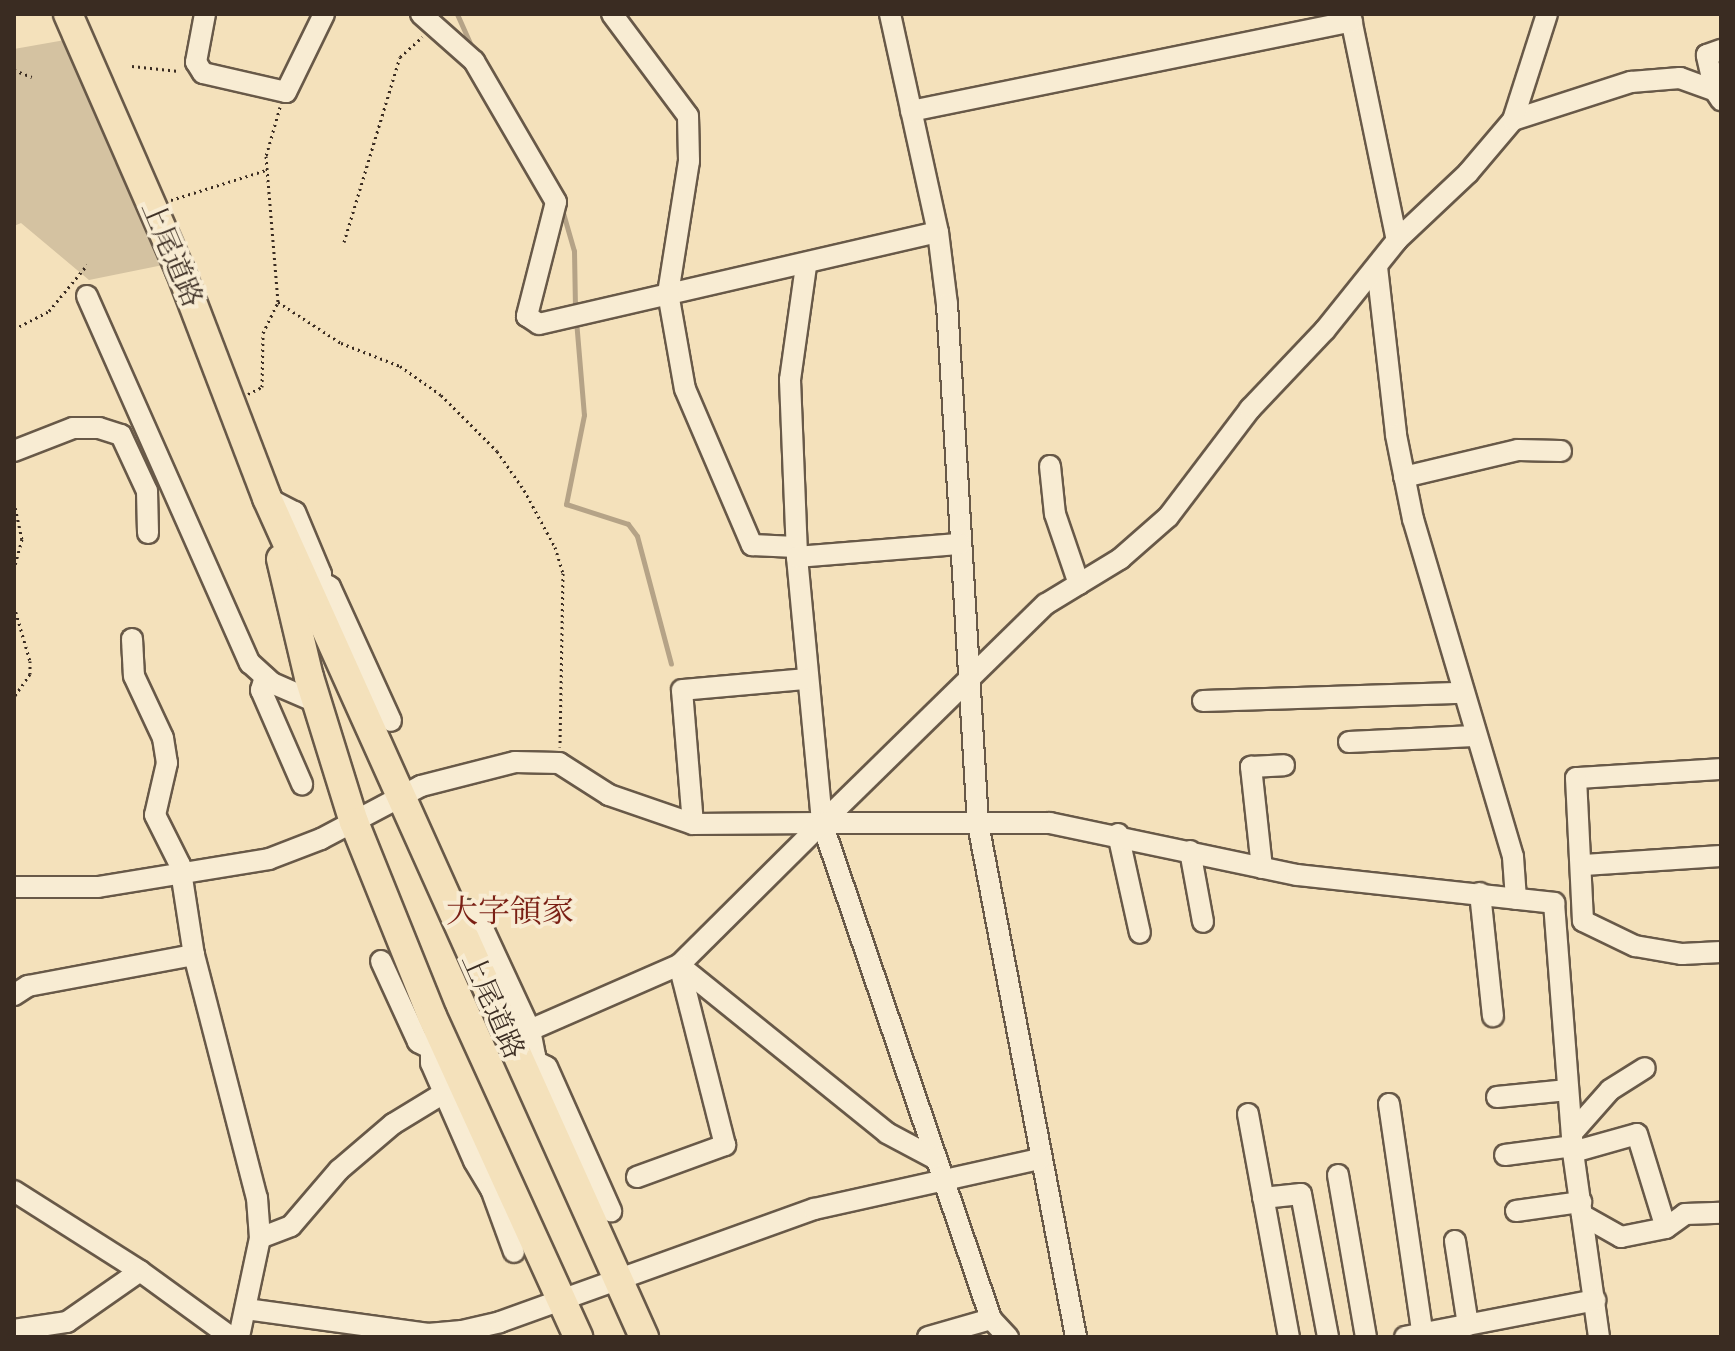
<!DOCTYPE html>
<html>
<head>
<meta charset="utf-8">
<style>
  body { margin:0 }
  #map { position:relative; width:1735px; height:1351px; overflow:hidden; background:#f4e1bb; font-family:Alegreya,"Noto Serif JP",serif }
  div>[style] { position:absolute }
  [style*='--x'] { left:calc(var(--x)*1px); top:calc(var(--y)*1px); width:calc(var(--w)*1px); rotate:calc(var(--a)*1deg) }
  .green>* { inset:0; background:#d4c2a1 }
  .stream>* { height:5px; margin:-2.5px; padding:0 2.5px; transform-origin:2.5px; border-radius:2.5px; background:#b5a387 }
  .path>* { height:3px; margin-top:-1.5px; transform-origin:0; background:repeating-linear-gradient(90deg,#3a2c22 0 2px,transparent 0 6px) }
  .roads { filter:drop-shadow(2px 0 #685948) drop-shadow(-2px 0 #685948) drop-shadow(0 2px #685948) drop-shadow(0 -2px #685948) }
  .minor>* { height:20px; margin:-10px; padding:0 10px; transform-origin:10px; border-radius:10px; background:#f8ecd3 }
  .highway>* { height:28px; margin:-14px; padding:0 14px; transform-origin:14px; border-radius:14px; background:#f4e1bb }
  span { translate:-50% -50%; white-space:nowrap; text-align:center; line-height:1.15; -webkit-text-stroke:8px #f8ecd3; paint-order:stroke }
  .street-label { font-size:28px; color:#3a2c22 }
  .quarter-label { font-size:32px; color:#7a1f14 }
  .frame { position:absolute; inset:0; border:16px solid #3a2c22; pointer-events:none }
</style>
</head>
<body>
<div id="map">
  <div class="green">
    <i style="clip-path:polygon(65px 40px,163px 265px,89px 280px,21px 223px,14px 226px,14px 49px)"></i>
  </div>
  <div class="stream">
    <i style="--x:457;--y:14;--w:37;--a:66"></i>
    <i style="--x:561;--y:206;--w:47;--a:73.9"></i>
    <i style="--x:574;--y:251;--w:59;--a:89"></i>
    <i style="--x:576;--y:320;--w:95;--a:85.2"></i>
    <i style="--x:584;--y:415;--w:91;--a:101.4"></i>
    <i style="--x:566;--y:504;--w:65;--a:17.9"></i>
    <i style="--x:628;--y:524;--w:15;--a:53"></i>
    <i style="--x:637;--y:536;--w:132;--a:75.1"></i>
  </div>
  <div class="path">
    <i style="--x:132;--y:66;--w:47;--a:6.1"></i>
    <i style="--x:14;--y:70;--w:19;--a:21"></i>
    <i style="--x:280;--y:107;--w:51;--a:105.9"></i>
    <i style="--x:266;--y:156;--w:146;--a:85.3"></i>
    <i style="--x:278;--y:302;--w:75;--a:33.1"></i>
    <i style="--x:341;--y:343;--w:63;--a:21.3"></i>
    <i style="--x:400;--y:366;--w:50;--a:35.3"></i>
    <i style="--x:441;--y:395;--w:79;--a:45"></i>
    <i style="--x:497;--y:451;--w:47;--a:55.3"></i>
    <i style="--x:524;--y:490;--w:65;--a:61.5"></i>
    <i style="--x:555;--y:547;--w:27;--a:73"></i>
    <i style="--x:563;--y:573;--w:174;--a:91"></i>
    <i style="--x:171;--y:200;--w:100;--a:-17.5"></i>
    <i style="--x:344;--y:242;--w:193;--a:-73.2"></i>
    <i style="--x:400;--y:57;--w:30;--a:-42"></i>
    <i style="--x:14;--y:329;--w:39;--a:-27"></i>
    <i style="--x:49;--y:311;--w:60;--a:-50.4"></i>
    <i style="--x:248;--y:394;--w:16;--a:-27"></i>
    <i style="--x:262;--y:387;--w:54;--a:-88.9"></i>
    <i style="--x:263;--y:333;--w:34;--a:-64"></i>
    <i style="--x:14;--y:502;--w:38;--a:78"></i>
    <i style="--x:22;--y:539;--w:30;--a:105"></i>
    <i style="--x:14;--y:606;--w:57;--a:73.8"></i>
    <i style="--x:30;--y:661;--w:13;--a:90"></i>
    <i style="--x:30;--y:674;--w:28;--a:125"></i>
  </div>
  <div class="roads">
    <div class="minor">
      <i style="--x:205;--y:14;--w:49;--a:100.6"></i>
      <i style="--x:196;--y:62;--w:13;--a:58"></i>
      <i style="--x:203;--y:73;--w:85;--a:12.9"></i>
      <i style="--x:286;--y:92;--w:87;--a:-64"></i>
      <i style="--x:421;--y:14;--w:71;--a:41.6"></i>
      <i style="--x:474;--y:61;--w:163;--a:59.8"></i>
      <i style="--x:556;--y:202;--w:118;--a:104.3"></i>
      <i style="--x:527;--y:316;--w:14;--a:34"></i>
      <i style="--x:539;--y:324;--w:409;--a:-13"></i>
      <i style="--x:612;--y:14;--w:127;--a:53.3"></i>
      <i style="--x:688;--y:116;--w:45;--a:88.7"></i>
      <i style="--x:689;--y:161;--w:134;--a:99"></i>
      <i style="--x:668;--y:293;--w:97;--a:80"></i>
      <i style="--x:685;--y:389;--w:170;--a:66.8"></i>
      <i style="--x:752;--y:545;--w:44;--a:2.6"></i>
      <i style="--x:890;--y:14;--w:223;--a:77.6"></i>
      <i style="--x:938;--y:232;--w:73;--a:82.9"></i>
      <i style="--x:947;--y:304;--w:521;--a:86.59"></i>
      <i style="--x:978;--y:824;--w:522;--a:79.18"></i>
      <i style="--x:1350;--y:14;--w:231;--a:78.3"></i>
      <i style="--x:1715;--y:91;--w:37;--a:-103"></i>
      <i style="--x:1707;--y:55;--w:15;--a:-20"></i>
      <i style="--x:911;--y:111;--w:450;--a:-11.5"></i>
      <i style="--x:1513;--y:120;--w:124;--a:-17.9"></i>
      <i style="--x:1631;--y:82;--w:49;--a:-4.7"></i>
      <i style="--x:1680;--y:78;--w:37;--a:20"></i>
      <i style="--x:1715;--y:91;--w:11;--a:56"></i>
      <i style="--x:806;--y:266;--w:115;--a:98"></i>
      <i style="--x:790;--y:380;--w:177;--a:87.7"></i>
      <i style="--x:797;--y:557;--w:267;--a:84.6"></i>
      <i style="--x:822;--y:823;--w:524;--a:71.18"></i>
      <i style="--x:991;--y:1319;--w:25;--a:47"></i>
      <i style="--x:1377;--y:267;--w:169;--a:83.5"></i>
      <i style="--x:1396;--y:435;--w:86;--a:78.6"></i>
      <i style="--x:1413;--y:519;--w:352;--a:73.5"></i>
      <i style="--x:1513;--y:857;--w:42;--a:85.9"></i>
      <i style="--x:87;--y:296;--w:402;--a:66.1"></i>
      <i style="--x:250;--y:663;--w:30;--a:42"></i>
      <i style="--x:272;--y:683;--w:48;--a:23.4"></i>
      <i style="--x:14;--y:451;--w:63;--a:-21.3"></i>
      <i style="--x:73;--y:428;--w:26;--a:0"></i>
      <i style="--x:99;--y:428;--w:23;--a:18"></i>
      <i style="--x:121;--y:435;--w:62;--a:65.1"></i>
      <i style="--x:147;--y:491;--w:42;--a:88.6"></i>
      <i style="--x:1050;--y:466;--w:48;--a:84.1"></i>
      <i style="--x:1055;--y:514;--w:74;--a:71.1"></i>
      <i style="--x:1404;--y:477;--w:117;--a:-13.3"></i>
      <i style="--x:1518;--y:450;--w:43;--a:1.3"></i>
      <i style="--x:267;--y:498;--w:31;--a:27"></i>
      <i style="--x:295;--y:512;--w:67;--a:67.2"></i>
      <i style="--x:321;--y:574;--w:19;--a:122"></i>
      <i style="--x:797;--y:557;--w:164;--a:-4.6"></i>
      <i style="--x:321;--y:582;--w:10;--a:29"></i>
      <i style="--x:330;--y:587;--w:147;--a:65.5"></i>
      <i style="--x:132;--y:639;--w:37;--a:87"></i>
      <i style="--x:134;--y:676;--w:68;--a:64.9"></i>
      <i style="--x:163;--y:738;--w:25;--a:81"></i>
      <i style="--x:167;--y:763;--w:53;--a:103"></i>
      <i style="--x:155;--y:815;--w:56;--a:63.4"></i>
      <i style="--x:180;--y:865;--w:91;--a:81.2"></i>
      <i style="--x:194;--y:955;--w:251;--a:75.5"></i>
      <i style="--x:257;--y:1198;--w:40;--a:85.7"></i>
      <i style="--x:260;--y:1238;--w:101;--a:102"></i>
      <i style="--x:265;--y:677;--w:14;--a:107"></i>
      <i style="--x:261;--y:690;--w:103;--a:66.4"></i>
      <i style="--x:1203;--y:701;--w:260;--a:-1.8"></i>
      <i style="--x:1349;--y:742;--w:125;--a:-2.7"></i>
      <i style="--x:1721;--y:769;--w:145;--a:176.4"></i>
      <i style="--x:1576;--y:778;--w:143;--a:87.2"></i>
      <i style="--x:1583;--y:921;--w:58;--a:25.7"></i>
      <i style="--x:1635;--y:946;--w:48;--a:9.7"></i>
      <i style="--x:1682;--y:954;--w:39;--a:-3"></i>
      <i style="--x:693;--y:824;--w:134;--a:-94.7"></i>
      <i style="--x:682;--y:690;--w:124;--a:-5.1"></i>
      <i style="--x:1118;--y:834;--w:101;--a:77.5"></i>
      <i style="--x:1190;--y:851;--w:72;--a:79.6"></i>
      <i style="--x:1584;--y:865;--w:137;--a:-3.8"></i>
      <i style="--x:1262;--y:868;--w:102;--a:-96.2"></i>
      <i style="--x:1251;--y:767;--w:33;--a:-3"></i>
      <i style="--x:14;--y:887;--w:84;--a:0"></i>
      <i style="--x:98;--y:887;--w:173;--a:-9.3"></i>
      <i style="--x:269;--y:859;--w:56;--a:-21"></i>
      <i style="--x:321;--y:839;--w:113;--a:-27.9"></i>
      <i style="--x:421;--y:786;--w:97;--a:-14.3"></i>
      <i style="--x:515;--y:762;--w:44;--a:1.3"></i>
      <i style="--x:559;--y:763;--w:59;--a:32.6"></i>
      <i style="--x:609;--y:795;--w:89;--a:19"></i>
      <i style="--x:693;--y:824;--w:129;--a:-0.4"></i>
      <i style="--x:822;--y:823;--w:313;--a:-44.4"></i>
      <i style="--x:1046;--y:604;--w:87;--a:-31.3"></i>
      <i style="--x:1120;--y:559;--w:64;--a:-41.2"></i>
      <i style="--x:1168;--y:517;--w:136;--a:-52.8"></i>
      <i style="--x:1250;--y:409;--w:109;--a:-46.5"></i>
      <i style="--x:1325;--y:330;--w:115;--a:-51.3"></i>
      <i style="--x:1397;--y:240;--w:98;--a:-43.3"></i>
      <i style="--x:1468;--y:173;--w:70;--a:-49.7"></i>
      <i style="--x:1513;--y:120;--w:111;--a:-72.2"></i>
      <i style="--x:1480;--y:893;--w:124;--a:84"></i>
      <i style="--x:448;--y:906;--w:19;--a:12"></i>
      <i style="--x:467;--y:910;--w:16;--a:40"></i>
      <i style="--x:479;--y:920;--w:121;--a:65.1"></i>
      <i style="--x:530;--y:1030;--w:26;--a:79"></i>
      <i style="--x:535;--y:1056;--w:23;--a:115"></i>
      <i style="--x:381;--y:961;--w:89;--a:65.4"></i>
      <i style="--x:418;--y:1042;--w:13;--a:27"></i>
      <i style="--x:679;--y:965;--w:267;--a:38.9"></i>
      <i style="--x:887;--y:1133;--w:53;--a:28"></i>
      <i style="--x:14;--y:995;--w:17;--a:-33"></i>
      <i style="--x:28;--y:986;--w:169;--a:-10.6"></i>
      <i style="--x:530;--y:1030;--w:163;--a:-23.6"></i>
      <i style="--x:679;--y:965;--w:202;--a:-44.8"></i>
      <i style="--x:822;--y:823;--w:228;--a:0"></i>
      <i style="--x:1050;--y:823;--w:252;--a:11.9"></i>
      <i style="--x:1297;--y:875;--w:259;--a:6.2"></i>
      <i style="--x:1554;--y:903;--w:250;--a:85.6"></i>
      <i style="--x:1573;--y:1152;--w:187;--a:82"></i>
      <i style="--x:439;--y:1031;--w:14;--a:126"></i>
      <i style="--x:431;--y:1042;--w:21;--a:90"></i>
      <i style="--x:431;--y:1063;--w:107;--a:66.3"></i>
      <i style="--x:474;--y:1161;--w:33;--a:59"></i>
      <i style="--x:491;--y:1189;--w:22;--a:10"></i>
      <i style="--x:535;--y:1061;--w:13;--a:27"></i>
      <i style="--x:547;--y:1067;--w:158;--a:66"></i>
      <i style="--x:1497;--y:1097;--w:71;--a:-5.6"></i>
      <i style="--x:1389;--y:1104;--w:235;--a:81.7"></i>
      <i style="--x:1248;--y:1114;--w:227;--a:79.6"></i>
      <i style="--x:1572;--y:1133;--w:57;--a:-48.5"></i>
      <i style="--x:1610;--y:1090;--w:41;--a:-32.2"></i>
      <i style="--x:1573;--y:1152;--w:66;--a:-15.7"></i>
      <i style="--x:1637;--y:1134;--w:98;--a:72.9"></i>
      <i style="--x:1666;--y:1228;--w:46;--a:168.7"></i>
      <i style="--x:1621;--y:1237;--w:45;--a:-150.6"></i>
      <i style="--x:1505;--y:1155;--w:69;--a:-7.5"></i>
      <i style="--x:1338;--y:1175;--w:164;--a:80.2"></i>
      <i style="--x:637;--y:1177;--w:94;--a:-20"></i>
      <i style="--x:725;--y:1145;--w:186;--a:-104.3"></i>
      <i style="--x:491;--y:1189;--w:67;--a:69.9"></i>
      <i style="--x:14;--y:1191;--w:149;--a:32.4"></i>
      <i style="--x:140;--y:1271;--w:112;--a:36"></i>
      <i style="--x:1263;--y:1198;--w:38;--a:-6"></i>
      <i style="--x:1301;--y:1194;--w:146;--a:79.3"></i>
      <i style="--x:1516;--y:1211;--w:66;--a:-7.9"></i>
      <i style="--x:1666;--y:1228;--w:24;--a:-36"></i>
      <i style="--x:1685;--y:1214;--w:36;--a:-2"></i>
      <i style="--x:260;--y:1238;--w:33;--a:-21"></i>
      <i style="--x:291;--y:1226;--w:74;--a:-49.4"></i>
      <i style="--x:339;--y:1170;--w:71;--a:-40.4"></i>
      <i style="--x:393;--y:1124;--w:60;--a:-31.3"></i>
      <i style="--x:1455;--y:1241;--w:85;--a:81.2"></i>
      <i style="--x:246;--y:1309;--w:184;--a:7.8"></i>
      <i style="--x:428;--y:1334;--w:34;--a:-5"></i>
      <i style="--x:462;--y:1331;--w:39;--a:-13"></i>
      <i style="--x:500;--y:1322;--w:334;--a:-19.8"></i>
      <i style="--x:814;--y:1209;--w:231;--a:-12.5"></i>
      <i style="--x:14;--y:1330;--w:54;--a:-8.6"></i>
      <i style="--x:67;--y:1322;--w:89;--a:-34.9"></i>
      <i style="--x:928;--y:1337;--w:66;--a:-15.9"></i>
      <i style="--x:1405;--y:1337;--w:194;--a:-11"></i>
    </div>
    <div class="highway">
      <i style="--x:68;--y:14;--w:279;--a:66.4"></i>
      <i style="--x:180;--y:270;--w:244;--a:69.1"></i>
      <i style="--x:267;--y:498;--w:920;--a:65.8"></i>
      <i style="--x:281;--y:559;--w:121;--a:76.7"></i>
      <i style="--x:309;--y:677;--w:152;--a:72.8"></i>
      <i style="--x:354;--y:822;--w:209;--a:68.1"></i>
      <i style="--x:432;--y:1016;--w:353;--a:65.5"></i>
    </div>
  </div>
  <div class="street-label">
    <span style="left:172px;top:254px;rotate:67deg">上尾道路</span>
    <span style="left:493px;top:1006px;rotate:66deg">上尾道路</span>
  </div>
  <div class="quarter-label">
    <span style="left:510px;top:911px">大字領家</span>
  </div>
  <div class="frame"></div>
</div>
</body>
</html>
